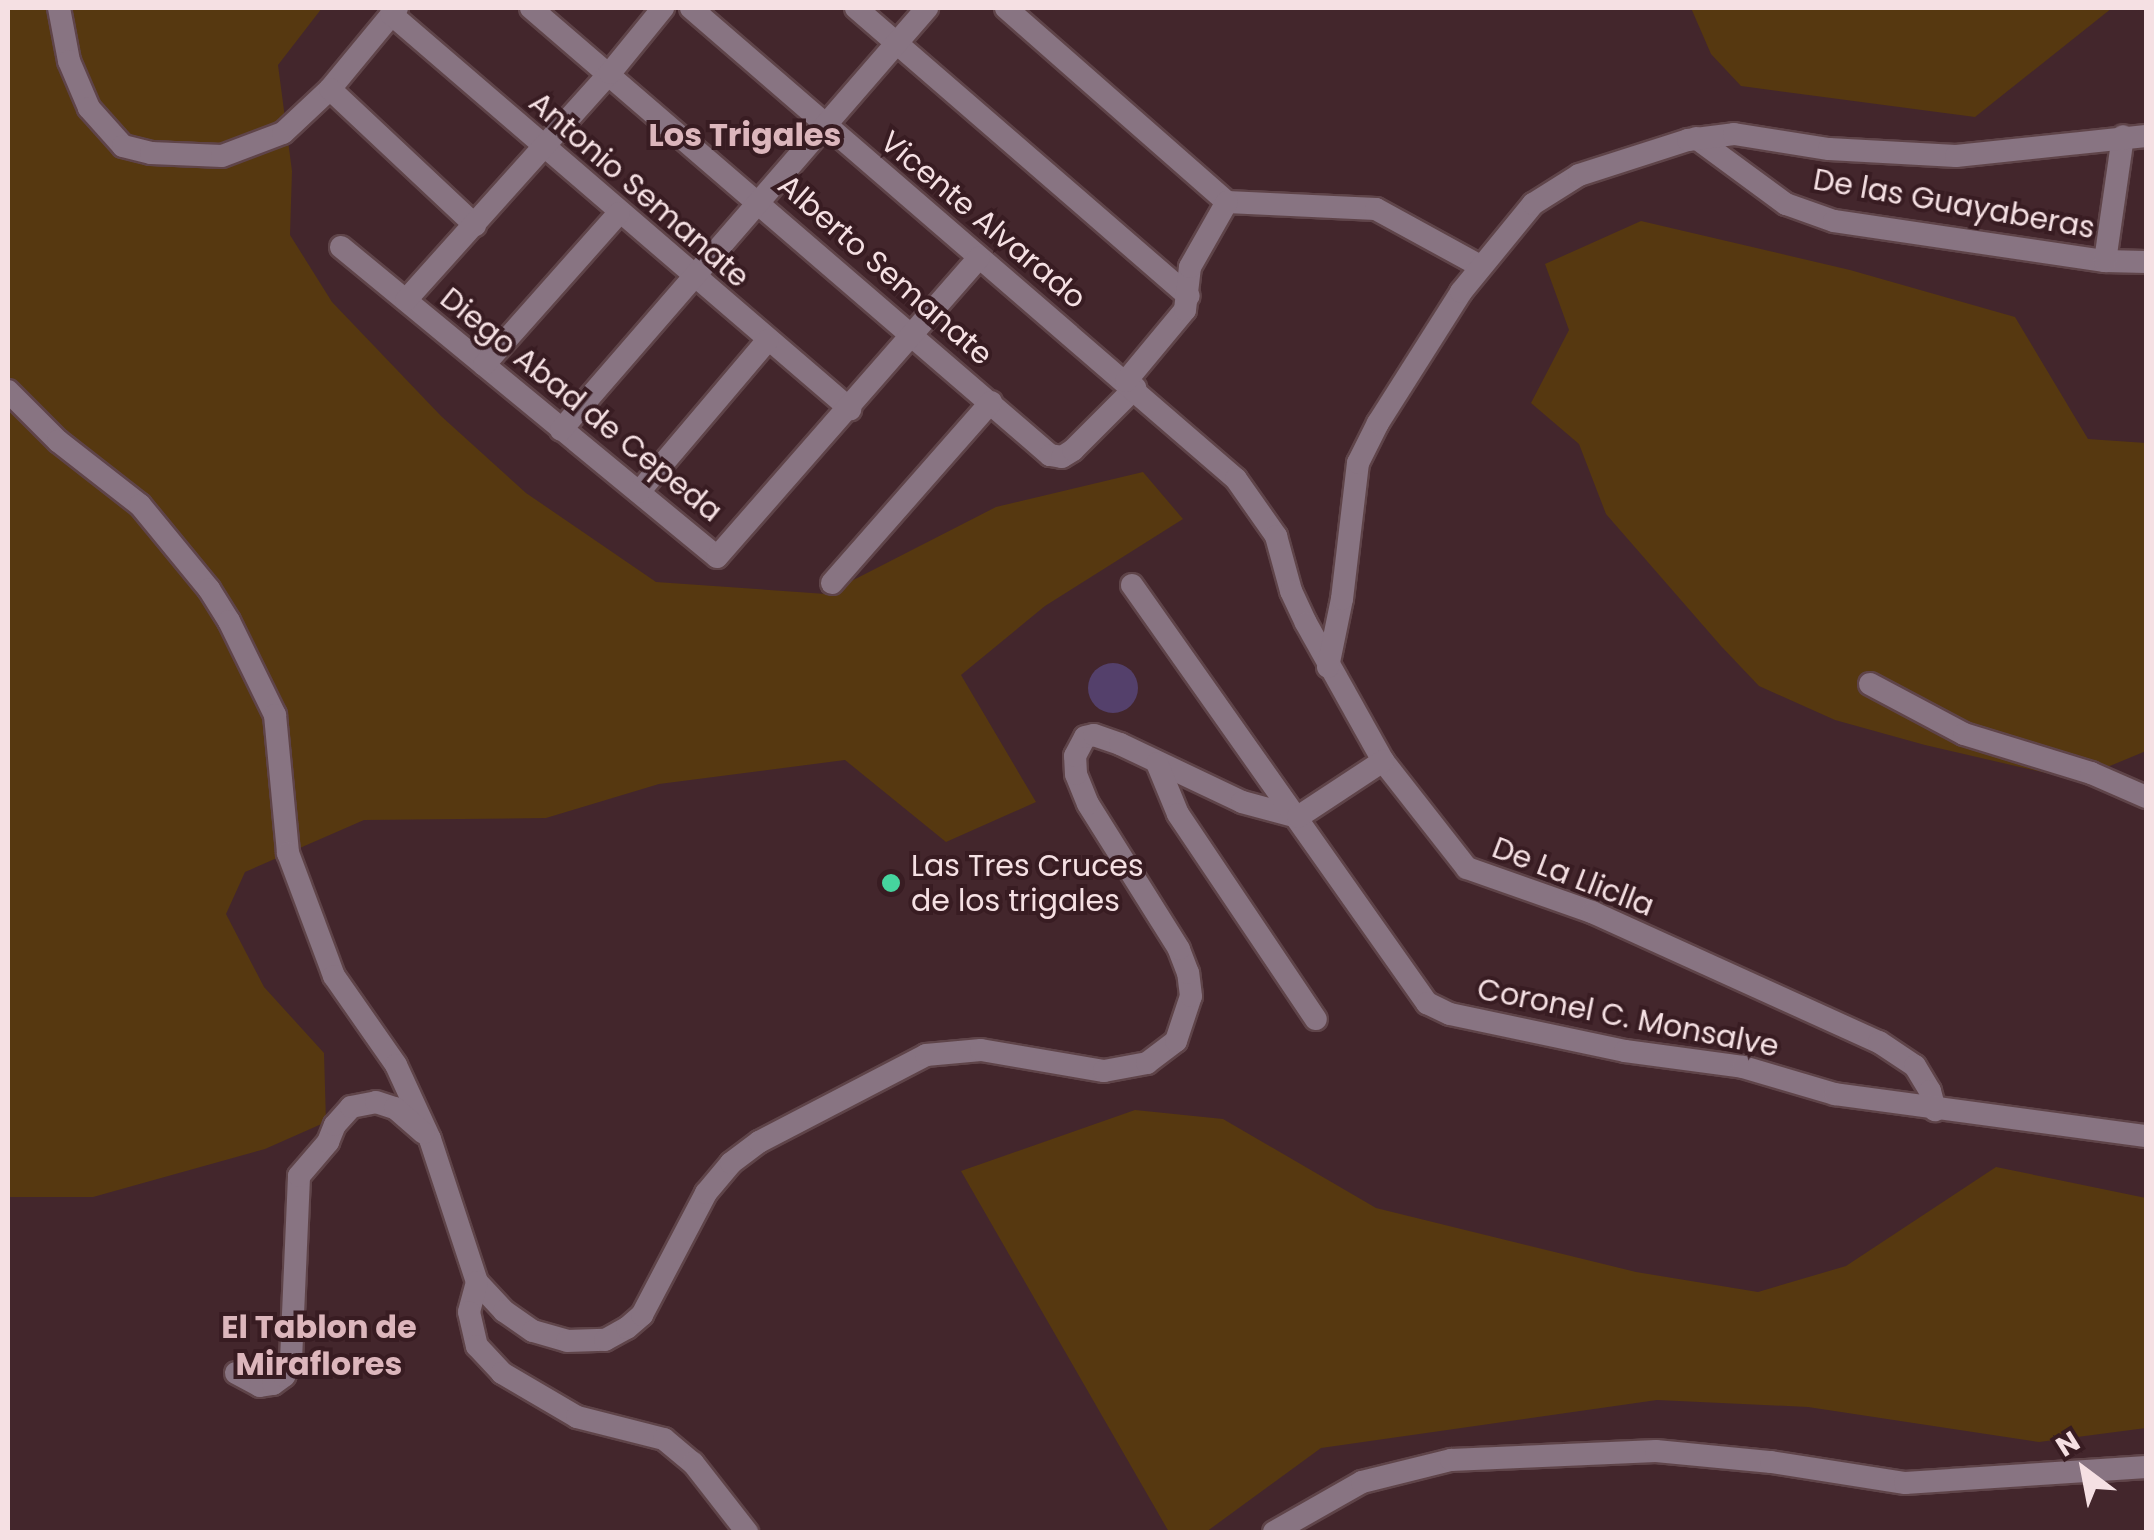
<!DOCTYPE html>
<html>
<head>
<meta charset="utf-8">
<style>
  body { margin:0 }
  #map { position:relative; width:2154px; height:1540px; overflow:hidden; background:#43262c; font-family:Poppins,sans-serif }
  div>[style] { position:absolute }
  [style*='--x'] { left:calc(var(--x)*1px); top:calc(var(--y)*1px); width:calc(var(--w)*1px); rotate:calc(var(--a)*1deg) }
  .green>* { inset:0; background:#563810 }
  .water>* { inset:0; background:#54406b }
  .round { border-radius:50% }
  .roads { filter:drop-shadow(2px 0 #5f4449) drop-shadow(-2px 0 #5f4449) drop-shadow(0 2px #5f4449) drop-shadow(0 -2px #5f4449) }
  .minor>* { height:22px; margin:-11px; padding:0 11px; transform-origin:11px; border-radius:11px; background:#887482 }
  .dots>* { width:28px; height:28px; translate:-50% -50%; box-sizing:border-box; border:5px solid #381c22; border-radius:50% }
  span { translate:-50% -50%; white-space:nowrap; text-align:center; line-height:1.15; -webkit-text-stroke:8px #381c22; paint-order:stroke }
  .street-label { font-size:30px; color:#f5e0e3 }
  .poi-label { font-size:30px; color:#f5e0e3 }
  .left { translate:0 -50%; text-align:left }
  .neighbourhood-label { font-size:32px; color:#dcb6bc; font-weight:700 }
  .frame { position:absolute; inset:0; border:10px solid #f5e0e3; pointer-events:none }
  .north { position:absolute; left:2034px; top:1420px; width:100px; height:100px; -webkit-text-stroke:8px #381c22; paint-order:stroke; rotate:328deg; font-size:28px; font-weight:700; line-height:40px; text-align:center; color:#f5e0e3 }
  .north::after { content:''; display:block; margin:auto; width:35px; height:45px; background:#f5e0e3; clip-path:polygon(50% 0,100% 100%,50% 72%,0 100%) }
</style>
</head>
<body>
<div id="map">
  <div class="green">
    <i style="clip-path:polygon(8px 8px,322px 8px,278px 65px,292px 171px,290px 235px,332px 302px,441px 416px,526px 493px,656px 582px,826px 594px,996px 507px,1143px 472px,1183px 519px,1045px 606px,961px 675px,1036px 802px,946px 842px,845px 760px,659px 784px,546px 818px,364px 820px,245px 872px,226px 914px,264px 987px,324px 1053px,326px 1122px,265px 1149px,93px 1197px,8px 1197px)"></i>
    <i style="clip-path:polygon(1691px 8px,2112px 8px,1975px 117px,1741px 86px,1711px 54px)"></i>
    <i style="clip-path:polygon(1641px 221px,1850px 270px,2015px 317px,2088px 439px,2146px 443px,2146px 751px,2076px 780px,1925px 745px,1835px 720px,1759px 686px,1721px 646px,1606px 514px,1579px 444px,1531px 403px,1569px 330px,1545px 264px)"></i>
    <i style="clip-path:polygon(1135px 1110px,1223px 1119px,1376px 1208px,1636px 1272px,1758px 1292px,1846px 1266px,1996px 1167px,2146px 1198px,2146px 1428px,2039px 1442px,1808px 1407px,1657px 1400px,1321px 1448px,1206px 1532px,1169px 1532px,961px 1171px)"></i>
  </div>
  <div class="water">
    <i class="round" style="left:1088px;top:663px;width:50px;height:50px"></i>
  </div>
  <div class="roads">
    <div class="minor">
      <i style="--x:59;--y:8;--w:54;--a:79.3"></i>
      <i style="--x:69;--y:61;--w:51;--a:66.9"></i>
      <i style="--x:89;--y:108;--w:51;--a:48.2"></i>
      <i style="--x:123;--y:146;--w:29;--a:14"></i>
      <i style="--x:151;--y:153;--w:71;--a:2.4"></i>
      <i style="--x:222;--y:156;--w:65;--a:-20.7"></i>
      <i style="--x:283;--y:133;--w:64;--a:-43.1"></i>
      <i style="--x:330;--y:89;--w:105;--a:-50.4"></i>
      <i style="--x:531;--y:8;--w:685;--a:40.74"></i>
      <i style="--x:1050;--y:455;--w:12;--a:9"></i>
      <i style="--x:1062;--y:457;--w:13;--a:-32"></i>
      <i style="--x:1073;--y:450;--w:88;--a:-45"></i>
      <i style="--x:691;--y:8;--w:720;--a:40.83"></i>
      <i style="--x:1236;--y:479;--w:70;--a:54.9"></i>
      <i style="--x:1276;--y:536;--w:57;--a:74.7"></i>
      <i style="--x:1291;--y:591;--w:35;--a:65"></i>
      <i style="--x:1306;--y:623;--w:158;--a:60.8"></i>
      <i style="--x:1383;--y:761;--w:136;--a:51.9"></i>
      <i style="--x:1467;--y:868;--w:133;--a:19.4"></i>
      <i style="--x:1592;--y:912;--w:315;--a:24.4"></i>
      <i style="--x:1879;--y:1042;--w:43;--a:33.7"></i>
      <i style="--x:1915;--y:1066;--w:29;--a:59"></i>
      <i style="--x:1930;--y:1091;--w:20;--a:75"></i>
      <i style="--x:856;--y:8;--w:440;--a:40.9"></i>
      <i style="--x:1006;--y:8;--w:294;--a:41.3"></i>
      <i style="--x:391;--y:14;--w:606;--a:40.71"></i>
      <i style="--x:330;--y:89;--w:199;--a:43.2"></i>
      <i style="--x:1696;--y:138;--w:112;--a:36.3"></i>
      <i style="--x:1786;--y:204;--w:51;--a:19.5"></i>
      <i style="--x:1834;--y:221;--w:274;--a:8.4"></i>
      <i style="--x:2105;--y:261;--w:41;--a:1.4"></i>
      <i style="--x:1227;--y:202;--w:149;--a:2.7"></i>
      <i style="--x:1376;--y:209;--w:119;--a:28.7"></i>
      <i style="--x:341;--y:247;--w:487;--a:39.5"></i>
      <i style="--x:717;--y:557;--w:398;--a:-48.8"></i>
      <i style="--x:2105;--y:261;--w:126;--a:-81.8"></i>
      <i style="--x:406;--y:300;--w:305;--a:-48.1"></i>
      <i style="--x:610;--y:73;--w:84;--a:-50.8"></i>
      <i style="--x:484;--y:365;--w:203;--a:-48.4"></i>
      <i style="--x:1126;--y:381;--w:92;--a:-50.3"></i>
      <i style="--x:1185;--y:310;--w:43;--a:-83.4"></i>
      <i style="--x:1190;--y:267;--w:75;--a:-60.4"></i>
      <i style="--x:8;--y:391;--w:71;--a:45"></i>
      <i style="--x:58;--y:441;--w:104;--a:38"></i>
      <i style="--x:140;--y:505;--w:109;--a:50.6"></i>
      <i style="--x:209;--y:589;--w:38;--a:58"></i>
      <i style="--x:229;--y:621;--w:105;--a:63.9"></i>
      <i style="--x:275;--y:715;--w:139;--a:84.6"></i>
      <i style="--x:288;--y:853;--w:131;--a:69.5"></i>
      <i style="--x:334;--y:976;--w:108;--a:55.1"></i>
      <i style="--x:396;--y:1065;--w:81;--a:65.3"></i>
      <i style="--x:430;--y:1139;--w:151;--a:71.8"></i>
      <i style="--x:477;--y:1282;--w:40;--a:47"></i>
      <i style="--x:504;--y:1311;--w:35;--a:35"></i>
      <i style="--x:533;--y:1331;--w:35;--a:16"></i>
      <i style="--x:567;--y:1341;--w:38;--a:-2"></i>
      <i style="--x:605;--y:1340;--w:25;--a:-29"></i>
      <i style="--x:627;--y:1328;--w:20;--a:-41"></i>
      <i style="--x:642;--y:1315;--w:138;--a:-62.3"></i>
      <i style="--x:706;--y:1193;--w:39;--a:-50"></i>
      <i style="--x:731;--y:1163;--w:35;--a:-37"></i>
      <i style="--x:759;--y:1142;--w:188;--a:-27.5"></i>
      <i style="--x:926;--y:1055;--w:55;--a:-5.2"></i>
      <i style="--x:981;--y:1050;--w:125;--a:9.7"></i>
      <i style="--x:1104;--y:1071;--w:44;--a:-10.5"></i>
      <i style="--x:1147;--y:1063;--w:36;--a:-37"></i>
      <i style="--x:1176;--y:1041;--w:47;--a:-71.6"></i>
      <i style="--x:1191;--y:996;--w:23;--a:-97"></i>
      <i style="--x:1188;--y:973;--w:26;--a:-111"></i>
      <i style="--x:1179;--y:949;--w:171;--a:-122.1"></i>
      <i style="--x:1088;--y:804;--w:32;--a:-112"></i>
      <i style="--x:1076;--y:774;--w:18;--a:-93"></i>
      <i style="--x:1075;--y:756;--w:21;--a:-62"></i>
      <i style="--x:1085;--y:737;--w:9;--a:-13"></i>
      <i style="--x:1094;--y:735;--w:28;--a:19"></i>
      <i style="--x:1120;--y:744;--w:135;--a:25.4"></i>
      <i style="--x:1242;--y:802;--w:58;--a:15"></i>
      <i style="--x:561;--y:430;--w:559;--a:-49.06"></i>
      <i style="--x:639;--y:492;--w:199;--a:-49.7"></i>
      <i style="--x:832;--y:583;--w:241;--a:-48.7"></i>
      <i style="--x:1132;--y:585;--w:512;--a:54.79"></i>
      <i style="--x:1427;--y:1003;--w:25;--a:26"></i>
      <i style="--x:1450;--y:1014;--w:179;--a:11.9"></i>
      <i style="--x:1625;--y:1051;--w:119;--a:7.7"></i>
      <i style="--x:1743;--y:1067;--w:96;--a:16.4"></i>
      <i style="--x:1835;--y:1094;--w:314;--a:7.7"></i>
      <i style="--x:1328;--y:667;--w:69;--a:-78.4"></i>
      <i style="--x:1342;--y:599;--w:137;--a:-83.3"></i>
      <i style="--x:1358;--y:463;--w:45;--a:-63.4"></i>
      <i style="--x:1378;--y:423;--w:155;--a:-57.6"></i>
      <i style="--x:1461;--y:292;--w:114;--a:-50.7"></i>
      <i style="--x:1533;--y:204;--w:54;--a:-32.2"></i>
      <i style="--x:1579;--y:175;--w:114;--a:-17.8"></i>
      <i style="--x:1688;--y:140;--w:46;--a:-7.4"></i>
      <i style="--x:1734;--y:134;--w:96;--a:9"></i>
      <i style="--x:1829;--y:149;--w:127;--a:3.2"></i>
      <i style="--x:1956;--y:156;--w:191;--a:-6"></i>
      <i style="--x:1870;--y:684;--w:106;--a:28"></i>
      <i style="--x:1964;--y:734;--w:133;--a:17.1"></i>
      <i style="--x:2091;--y:773;--w:60;--a:23.6"></i>
      <i style="--x:1157;--y:763;--w:55;--a:67.6"></i>
      <i style="--x:1178;--y:814;--w:247;--a:56.1"></i>
      <i style="--x:1298;--y:817;--w:102;--a:-33.4"></i>
      <i style="--x:477;--y:1282;--w:31;--a:105"></i>
      <i style="--x:469;--y:1312;--w:35;--a:77"></i>
      <i style="--x:477;--y:1346;--w:37;--a:47"></i>
      <i style="--x:502;--y:1373;--w:87;--a:30.4"></i>
      <i style="--x:577;--y:1417;--w:90;--a:14.2"></i>
      <i style="--x:664;--y:1439;--w:38;--a:40"></i>
      <i style="--x:693;--y:1463;--w:88;--a:52"></i>
      <i style="--x:236;--y:1373;--w:27;--a:28"></i>
      <i style="--x:260;--y:1386;--w:13;--a:-9"></i>
      <i style="--x:273;--y:1384;--w:14;--a:-36"></i>
      <i style="--x:284;--y:1376;--w:17;--a:-66"></i>
      <i style="--x:291;--y:1360;--w:184;--a:-87.5"></i>
      <i style="--x:299;--y:1176;--w:45;--a:-49.5"></i>
      <i style="--x:328;--y:1142;--w:18;--a:-68"></i>
      <i style="--x:335;--y:1125;--w:24;--a:-48"></i>
      <i style="--x:351;--y:1107;--w:25;--a:-11"></i>
      <i style="--x:376;--y:1102;--w:20;--a:18"></i>
      <i style="--x:395;--y:1108;--w:38;--a:41"></i>
      <i style="--x:1274;--y:1532;--w:101;--a:-29.6"></i>
      <i style="--x:1362;--y:1482;--w:92;--a:-13.9"></i>
      <i style="--x:1451;--y:1460;--w:205;--a:-2.5"></i>
      <i style="--x:1656;--y:1451;--w:116;--a:5.5"></i>
      <i style="--x:1771;--y:1462;--w:136;--a:8.9"></i>
      <i style="--x:1905;--y:1483;--w:242;--a:-3.8"></i>
    </div>
  </div>
  <div class="dots">
    <i style="left:891px;top:883px;background:#46d49e"></i>
  </div>
  <div class="street-label">
    <span style="left:639px;top:190px;rotate:41deg">Antonio Semanate</span>
    <span style="left:1954px;top:204px;rotate:10deg">De las Guayaberas</span>
    <span style="left:983px;top:220px;rotate:40deg">Vicente Alvarado</span>
    <span style="left:885px;top:270px;rotate:41deg">Alberto Semanate</span>
    <span style="left:581px;top:405px;rotate:39deg">Diego Abad de Cepeda</span>
    <span style="left:1573px;top:877px;rotate:21deg">De La Lliclla</span>
    <span style="left:1628px;top:1018px;rotate:11deg">Coronel C. Monsalve</span>
  </div>
  <div class="poi-label">
    <span class="left" style="left:911px;top:883px">Las Tres Cruces<br>de los trigales</span>
  </div>
  <div class="neighbourhood-label">
    <span style="left:745px;top:135px">Los Trigales</span>
    <span style="left:319px;top:1346px">El Tablon de<br>Miraflores</span>
  </div>
  <div class="frame"></div>
  <div class="north">N</div>
</div>
</body>
</html>
